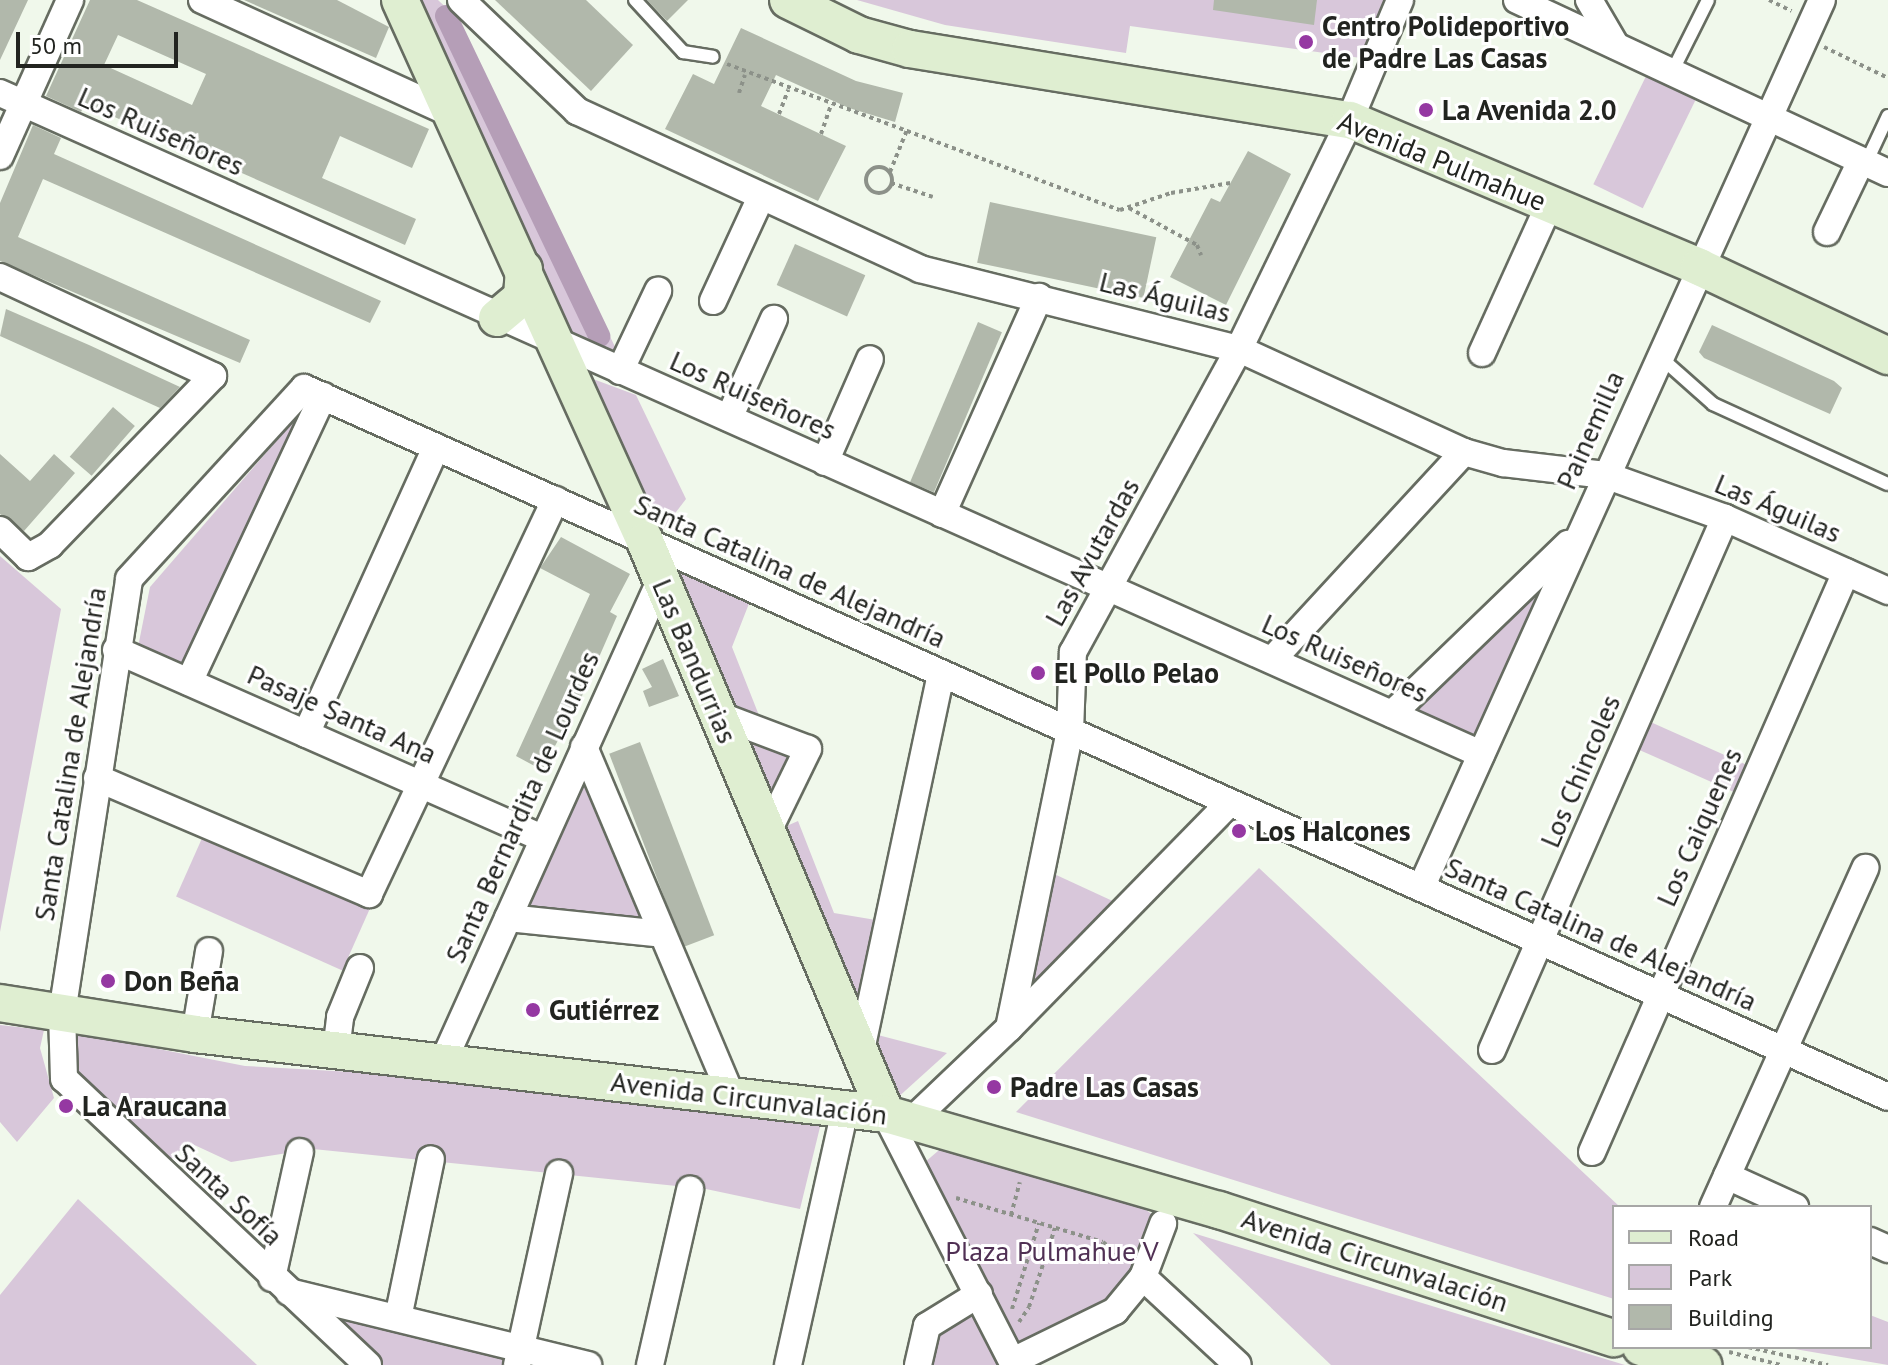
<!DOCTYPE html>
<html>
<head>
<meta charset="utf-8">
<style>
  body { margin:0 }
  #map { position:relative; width:1888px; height:1365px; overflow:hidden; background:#f0f8eb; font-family:"PT Sans",sans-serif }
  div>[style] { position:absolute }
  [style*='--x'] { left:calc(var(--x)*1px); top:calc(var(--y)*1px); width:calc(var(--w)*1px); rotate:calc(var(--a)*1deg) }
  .green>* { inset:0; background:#d8c7da; transform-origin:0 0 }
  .canal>* { height:22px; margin:-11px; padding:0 11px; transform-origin:11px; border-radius:11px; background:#b59eb7 }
  .building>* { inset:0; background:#b1b8ab; transform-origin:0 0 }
  .path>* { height:4px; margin-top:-2px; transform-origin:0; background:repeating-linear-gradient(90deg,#8c9189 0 4px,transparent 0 8px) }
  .path>.ring { margin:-2px; padding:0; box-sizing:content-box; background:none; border:4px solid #8c9189; border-radius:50% }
  .roads { filter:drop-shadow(2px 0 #666c61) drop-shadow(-2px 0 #666c61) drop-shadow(0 2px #666c61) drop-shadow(0 -2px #666c61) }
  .lane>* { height:12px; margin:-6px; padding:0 6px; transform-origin:6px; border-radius:6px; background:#fff }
  .street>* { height:26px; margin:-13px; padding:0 13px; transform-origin:13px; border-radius:13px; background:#fff }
  .secondary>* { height:36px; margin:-18px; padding:0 18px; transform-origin:18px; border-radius:18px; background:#dfeed1 }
  .dots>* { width:22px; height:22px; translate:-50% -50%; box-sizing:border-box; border:4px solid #fff; border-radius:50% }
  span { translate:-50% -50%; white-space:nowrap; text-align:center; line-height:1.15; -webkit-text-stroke:6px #fff; paint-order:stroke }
  .poi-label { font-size:28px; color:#222420; font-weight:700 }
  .left { translate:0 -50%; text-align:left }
  .street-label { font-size:28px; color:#222420 }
  .park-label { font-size:28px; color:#503054 }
  .legend { position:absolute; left:1612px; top:1205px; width:260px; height:144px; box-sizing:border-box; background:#fff; border:2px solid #a7a7a6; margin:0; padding:10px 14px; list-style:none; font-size:24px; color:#222420 }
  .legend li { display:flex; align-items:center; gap:16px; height:40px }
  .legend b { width:40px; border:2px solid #a7a7a6 }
  .scale { position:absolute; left:16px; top:32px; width:162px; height:36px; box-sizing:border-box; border:4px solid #222420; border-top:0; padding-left:10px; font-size:24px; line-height:28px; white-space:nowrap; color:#222420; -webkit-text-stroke:6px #fff; paint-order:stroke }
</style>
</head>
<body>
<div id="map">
  <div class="green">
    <i style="clip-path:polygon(415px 0,438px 0,457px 18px,617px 351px,613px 360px,565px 340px)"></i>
    <i style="clip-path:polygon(857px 0,1384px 0,1361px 58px,1130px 26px,1126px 53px,945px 25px)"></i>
    <i style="left:1649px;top:70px;width:55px;height:127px;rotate:26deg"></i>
    <i style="clip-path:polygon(593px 379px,636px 395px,686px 499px,660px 533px)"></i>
    <i style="clip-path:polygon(310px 402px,186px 671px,137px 652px,150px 587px)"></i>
    <i style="clip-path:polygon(0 556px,61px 609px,0 932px)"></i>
    <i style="clip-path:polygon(1562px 558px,1480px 741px,1407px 710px)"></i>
    <i style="clip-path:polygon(675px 570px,750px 601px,732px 647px,762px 723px,734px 711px)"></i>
    <i style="left:1646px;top:720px;width:115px;height:30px;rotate:24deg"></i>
    <i style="clip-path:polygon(741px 729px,796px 748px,773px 807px)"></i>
    <i style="clip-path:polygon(586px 774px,648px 923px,528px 911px)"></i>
    <i style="clip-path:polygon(798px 821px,834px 913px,876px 920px,856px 1006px,782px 828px)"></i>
    <i style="left:207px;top:827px;width:182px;height:76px;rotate:24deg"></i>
    <i style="clip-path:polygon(1259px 868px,1620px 1207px,1614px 1207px,1614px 1299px,1016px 1112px)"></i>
    <i style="clip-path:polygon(1052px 873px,1117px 903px,1027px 992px)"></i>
    <i style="clip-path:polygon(0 1025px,44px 1030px,40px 1048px,54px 1098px,17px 1142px,0 1122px)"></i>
    <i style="clip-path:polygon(82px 1034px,245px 1066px,442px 1077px,821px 1123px,800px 1209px,706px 1189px,313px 1149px,231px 1162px,188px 1142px,170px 1161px,80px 1077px,67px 1035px)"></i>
    <i style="clip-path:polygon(874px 1034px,947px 1053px,895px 1100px,872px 1044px)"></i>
    <i style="clip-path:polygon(952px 1139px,1115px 1188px,1160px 1220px,1129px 1293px,1014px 1357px,924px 1163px)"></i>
    <i style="clip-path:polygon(78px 1199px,257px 1365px,0 1365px,0 1295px)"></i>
    <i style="clip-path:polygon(1193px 1233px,1625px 1365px,1331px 1365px)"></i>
    <i style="clip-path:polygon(303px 1299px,517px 1351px,514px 1365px,373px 1365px)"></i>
    <i style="clip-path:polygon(972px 1314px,998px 1365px,929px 1365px,936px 1332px)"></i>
    <i style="clip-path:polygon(1870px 1315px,1888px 1322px,1888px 1365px,1783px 1347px,1870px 1347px)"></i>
  </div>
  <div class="canal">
    <i style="--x:446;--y:16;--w:355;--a:64.4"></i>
  </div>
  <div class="building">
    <i style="clip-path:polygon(0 0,28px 0,0 60px)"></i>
    <i style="clip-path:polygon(evenodd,90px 0,137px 0,429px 129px,412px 168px,340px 136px,322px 178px,416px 219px,405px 245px,85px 104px,81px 112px,46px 96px,90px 0,118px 35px,206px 74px,192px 105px,104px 65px,118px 35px)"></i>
    <i style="clip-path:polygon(244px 0,337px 0,389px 27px,376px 58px)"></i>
    <i style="clip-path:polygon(495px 0,586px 0,633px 45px,591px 91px)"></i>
    <i style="clip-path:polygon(647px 0,688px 0,667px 21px)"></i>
    <i style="clip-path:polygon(1214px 0,1317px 0,1314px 25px,1213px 10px)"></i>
    <i style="clip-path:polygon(741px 28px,856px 81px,903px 93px,895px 122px,849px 108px,776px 75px,761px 106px,846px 146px,818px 201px,665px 129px,693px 74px,714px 84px)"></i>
    <i style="clip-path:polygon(33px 125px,61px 138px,54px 154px,381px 301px,370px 323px,43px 179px,18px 237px,250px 340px,240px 363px,0 261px,0 203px)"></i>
    <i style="clip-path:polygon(1248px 151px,1291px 174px,1226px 305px,1170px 277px,1211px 198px,1220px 202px)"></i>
    <i style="left:990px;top:202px;width:170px;height:62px;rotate:12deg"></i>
    <i style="left:795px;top:244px;width:77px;height:45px;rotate:24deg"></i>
    <i style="clip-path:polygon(6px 309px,89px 345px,180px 387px,160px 408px,0 336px)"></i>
    <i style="left:978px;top:322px;width:26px;height:174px;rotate:23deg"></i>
    <i style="clip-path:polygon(1712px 325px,1834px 381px,1842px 388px,1830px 414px,1704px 358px,1699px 352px)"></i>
    <i style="left:113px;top:407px;width:29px;height:66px;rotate:41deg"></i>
    <i style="clip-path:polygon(0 454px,30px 481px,54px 454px,75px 473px,24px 531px,0 514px)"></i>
    <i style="clip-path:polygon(561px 537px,630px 574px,610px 612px,617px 616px,582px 696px,542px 770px,516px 756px,590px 594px,540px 568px)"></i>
    <i style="clip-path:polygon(663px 659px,679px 696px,649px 707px,643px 691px,652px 687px,642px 669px)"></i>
    <i style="left:640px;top:742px;width:207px;height:33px;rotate:69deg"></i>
  </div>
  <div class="path">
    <i style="--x:1769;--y:0;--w:25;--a:26"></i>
    <i style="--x:1824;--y:47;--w:71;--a:25.8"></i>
    <i style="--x:727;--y:64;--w:419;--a:20.4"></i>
    <i style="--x:1120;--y:210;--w:54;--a:-18.4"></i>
    <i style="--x:1171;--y:193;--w:60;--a:-9.6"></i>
    <i style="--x:739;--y:93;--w:19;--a:-72"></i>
    <i style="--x:779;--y:114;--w:26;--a:-69"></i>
    <i style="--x:821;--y:134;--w:31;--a:-71"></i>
    <i class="ring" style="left:866px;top:167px;width:22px;height:22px"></i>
    <i style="--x:890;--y:172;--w:45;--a:-68"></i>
    <i style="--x:891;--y:183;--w:44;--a:18.4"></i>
    <i style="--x:1129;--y:208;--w:77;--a:28.6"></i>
    <i style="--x:1197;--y:245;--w:11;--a:68"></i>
    <i style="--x:956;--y:1198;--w:153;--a:16.7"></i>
    <i style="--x:1103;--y:1242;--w:30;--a:40"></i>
    <i style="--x:1011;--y:1215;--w:34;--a:-75"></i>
    <i style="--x:1012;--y:1309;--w:90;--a:-72.6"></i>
    <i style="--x:1019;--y:1322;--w:18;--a:-56"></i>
    <i style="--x:1029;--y:1307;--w:83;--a:-71.8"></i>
    <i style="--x:1748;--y:1347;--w:82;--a:12.7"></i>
    <i style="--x:1729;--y:1352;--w:54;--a:14"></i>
  </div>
  <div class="roads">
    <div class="lane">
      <i style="--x:635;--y:0;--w:71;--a:47.3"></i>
      <i style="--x:683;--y:52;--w:30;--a:9"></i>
      <i style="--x:1672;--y:72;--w:80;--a:-63.4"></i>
      <i style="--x:1866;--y:163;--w:52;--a:-64.9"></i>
      <i style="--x:1659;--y:356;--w:72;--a:41.6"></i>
      <i style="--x:1713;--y:404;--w:192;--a:24.6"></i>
    </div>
    <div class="street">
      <i style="--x:202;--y:0;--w:279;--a:24.5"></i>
      <i style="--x:461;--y:0;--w:161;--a:43.7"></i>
      <i style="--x:577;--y:111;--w:378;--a:24.7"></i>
      <i style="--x:920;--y:269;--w:329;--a:14.1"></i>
      <i style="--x:1239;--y:349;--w:247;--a:24.6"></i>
      <i style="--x:1464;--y:452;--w:41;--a:15.8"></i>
      <i style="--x:1503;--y:463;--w:103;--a:6.7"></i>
      <i style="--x:1605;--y:475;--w:127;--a:19.7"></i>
      <i style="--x:1725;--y:518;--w:179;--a:24.1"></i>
      <i style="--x:1517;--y:0;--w:409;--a:25"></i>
      <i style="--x:1589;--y:0;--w:53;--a:59.6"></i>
      <i style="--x:0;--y:93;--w:1622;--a:24.05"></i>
      <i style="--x:0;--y:156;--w:171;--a:-65.8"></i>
      <i style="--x:1827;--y:232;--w:79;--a:-64.4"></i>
      <i style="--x:0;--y:277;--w:235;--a:24.9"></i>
      <i style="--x:213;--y:376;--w:235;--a:134"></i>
      <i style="--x:50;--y:545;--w:25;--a:151"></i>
      <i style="--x:28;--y:557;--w:39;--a:-136"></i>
      <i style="--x:713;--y:301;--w:115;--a:-65.2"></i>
      <i style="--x:1482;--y:353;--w:162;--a:-65.6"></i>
      <i style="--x:620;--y:371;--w:89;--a:-64.6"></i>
      <i style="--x:729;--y:418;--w:109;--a:-65.6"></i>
      <i style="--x:825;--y:462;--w:112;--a:-66.4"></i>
      <i style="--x:942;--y:514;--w:238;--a:-65.9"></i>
      <i style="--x:116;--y:650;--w:466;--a:23.8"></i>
      <i style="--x:1272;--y:660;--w:283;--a:-47.3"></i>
      <i style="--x:189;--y:682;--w:316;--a:-64.9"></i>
      <i style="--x:1392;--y:714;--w:245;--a:-44"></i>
      <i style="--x:718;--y:715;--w:96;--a:20.7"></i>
      <i style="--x:808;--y:749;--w:93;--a:116"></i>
      <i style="--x:306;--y:734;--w:315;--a:-65.6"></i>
      <i style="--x:584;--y:747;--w:376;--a:67.1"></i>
      <i style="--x:97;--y:778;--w:296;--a:23.1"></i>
      <i style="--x:369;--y:894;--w:436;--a:-64.7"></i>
      <i style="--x:1421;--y:888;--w:974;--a:-65.7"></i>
      <i style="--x:508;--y:918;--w:155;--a:5.9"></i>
      <i style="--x:1009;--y:1028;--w:315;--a:-45.6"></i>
      <i style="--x:195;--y:1034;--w:84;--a:-80.4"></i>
      <i style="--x:1492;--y:1050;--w:581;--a:-66.35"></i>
      <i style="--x:336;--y:1051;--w:34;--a:-83"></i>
      <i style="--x:340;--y:1017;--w:53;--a:-67.8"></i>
      <i style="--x:860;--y:1055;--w:390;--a:-78"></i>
      <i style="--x:443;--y:1062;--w:530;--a:-65.71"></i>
      <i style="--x:887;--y:1117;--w:279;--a:62.9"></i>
      <i style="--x:902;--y:1130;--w:148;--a:-43.6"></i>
      <i style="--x:1009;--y:1028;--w:302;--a:-78.4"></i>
      <i style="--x:1070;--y:732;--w:80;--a:-87.9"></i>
      <i style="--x:1073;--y:652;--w:345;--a:-61.3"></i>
      <i style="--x:1239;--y:349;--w:242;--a:-64.1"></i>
      <i style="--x:1345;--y:131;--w:142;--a:-67.2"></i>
      <i style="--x:1592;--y:1152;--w:633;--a:-66.35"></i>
      <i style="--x:1727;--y:1176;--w:75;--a:24.5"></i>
      <i style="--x:1713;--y:1207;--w:372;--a:-65.8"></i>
      <i style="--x:1870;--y:1241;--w:20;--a:24"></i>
      <i style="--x:1143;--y:1277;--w:129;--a:42.8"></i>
      <i style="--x:272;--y:1278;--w:129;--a:-77.5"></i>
      <i style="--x:289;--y:1292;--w:308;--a:13.7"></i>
      <i style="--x:398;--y:1318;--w:162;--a:-78.3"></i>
      <i style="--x:1013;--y:1361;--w:114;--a:-26.1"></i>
      <i style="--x:1115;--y:1311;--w:44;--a:-50.5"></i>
      <i style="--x:1143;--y:1277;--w:57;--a:-69.3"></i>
      <i style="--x:368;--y:1365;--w:417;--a:-136.7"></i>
      <i style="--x:64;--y:1079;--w:66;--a:-91.7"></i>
      <i style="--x:62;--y:1013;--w:439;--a:-81.2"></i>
      <i style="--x:129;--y:579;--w:259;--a:-47.5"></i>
      <i style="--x:304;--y:388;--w:1735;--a:24.11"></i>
      <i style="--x:517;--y:1365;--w:196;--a:-77.6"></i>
      <i style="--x:650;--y:1365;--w:180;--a:-77.1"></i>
      <i style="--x:788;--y:1365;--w:265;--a:-77.4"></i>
      <i style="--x:918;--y:1365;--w:40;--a:-77"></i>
      <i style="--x:927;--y:1326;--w:61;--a:-31.6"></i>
    </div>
    <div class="secondary">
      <i style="--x:400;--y:0;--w:594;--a:65.64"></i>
      <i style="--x:645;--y:541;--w:622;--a:67.19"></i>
      <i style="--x:788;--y:0;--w:79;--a:26.2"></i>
      <i style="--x:859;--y:35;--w:53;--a:15.4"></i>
      <i style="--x:910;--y:49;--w:446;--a:9.2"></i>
      <i style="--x:1350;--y:120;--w:379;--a:22.8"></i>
      <i style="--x:1699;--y:267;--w:209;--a:25.2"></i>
      <i style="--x:497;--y:318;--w:33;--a:-40"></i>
      <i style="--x:522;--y:297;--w:28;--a:-86"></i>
      <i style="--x:0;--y:1003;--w:197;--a:9"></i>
      <i style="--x:195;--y:1034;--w:696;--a:6.6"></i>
      <i style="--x:886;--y:1114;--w:347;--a:16.1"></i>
      <i style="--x:1219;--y:1210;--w:415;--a:18"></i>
      <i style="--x:1641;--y:1347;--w:65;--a:16.2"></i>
    </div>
  </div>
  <div class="dots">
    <i style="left:1306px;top:42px;background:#9538a2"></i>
    <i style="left:1426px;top:110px;background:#9538a2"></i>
    <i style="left:1038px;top:673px;background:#9538a2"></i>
    <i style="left:1239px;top:831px;background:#9538a2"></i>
    <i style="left:108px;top:981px;background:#9538a2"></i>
    <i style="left:533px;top:1010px;background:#9538a2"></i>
    <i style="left:994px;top:1087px;background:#9538a2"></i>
    <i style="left:66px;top:1106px;background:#9538a2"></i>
  </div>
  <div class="poi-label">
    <span class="left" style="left:1322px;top:42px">Centro Polideportivo<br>de Padre Las Casas</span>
    <span class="left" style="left:1442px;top:110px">La Avenida 2.0</span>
    <span class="left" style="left:1054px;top:673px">El Pollo Pelao</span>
    <span class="left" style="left:1255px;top:831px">Los Halcones</span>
    <span class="left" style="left:124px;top:981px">Don Beña</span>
    <span class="left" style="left:549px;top:1010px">Gutiérrez</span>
    <span class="left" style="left:1010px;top:1087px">Padre Las Casas</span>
    <span class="left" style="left:82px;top:1106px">La Araucana</span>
  </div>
  <div class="street-label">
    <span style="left:161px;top:131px;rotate:24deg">Los Ruiseñores</span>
    <span style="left:1442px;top:161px;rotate:22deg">Avenida Pulmahue</span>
    <span style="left:1165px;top:297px;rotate:14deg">Las Águilas</span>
    <span style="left:753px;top:395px;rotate:24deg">Los Ruiseñores</span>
    <span style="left:1590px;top:430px;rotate:-66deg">Painemilla</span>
    <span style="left:1778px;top:508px;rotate:23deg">Las Águilas</span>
    <span style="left:1092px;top:552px;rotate:-61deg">Las Avutardas</span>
    <span style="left:790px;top:571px;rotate:24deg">Santa Catalina de Alejandría</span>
    <span style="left:1345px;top:658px;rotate:24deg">Los Ruiseñores</span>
    <span style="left:695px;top:661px;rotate:67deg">Las Bandurrias</span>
    <span style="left:342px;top:714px;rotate:24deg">Pasaje Santa Ana</span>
    <span style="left:70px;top:754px;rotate:-81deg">Santa Catalina de Alejandría</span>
    <span style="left:1580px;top:771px;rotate:-67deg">Los Chincoles</span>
    <span style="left:522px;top:807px;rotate:-66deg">Santa Bernardita de Lourdes</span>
    <span style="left:1699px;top:827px;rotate:-66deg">Los Caiquenes</span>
    <span style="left:1601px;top:934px;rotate:24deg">Santa Catalina de Alejandría</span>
    <span style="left:749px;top:1098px;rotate:7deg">Avenida Circunvalación</span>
    <span style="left:229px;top:1194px;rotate:43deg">Santa Sofía</span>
    <span style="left:1375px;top:1260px;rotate:18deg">Avenida Circunvalación</span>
  </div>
  <div class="park-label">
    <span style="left:1052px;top:1251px">Plaza Pulmahue V</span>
  </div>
  <ul class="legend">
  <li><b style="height:10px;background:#dfeed1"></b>Road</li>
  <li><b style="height:22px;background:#d8c7da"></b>Park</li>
  <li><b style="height:22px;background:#b1b8ab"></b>Building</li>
  </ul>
  <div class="scale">50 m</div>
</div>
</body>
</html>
